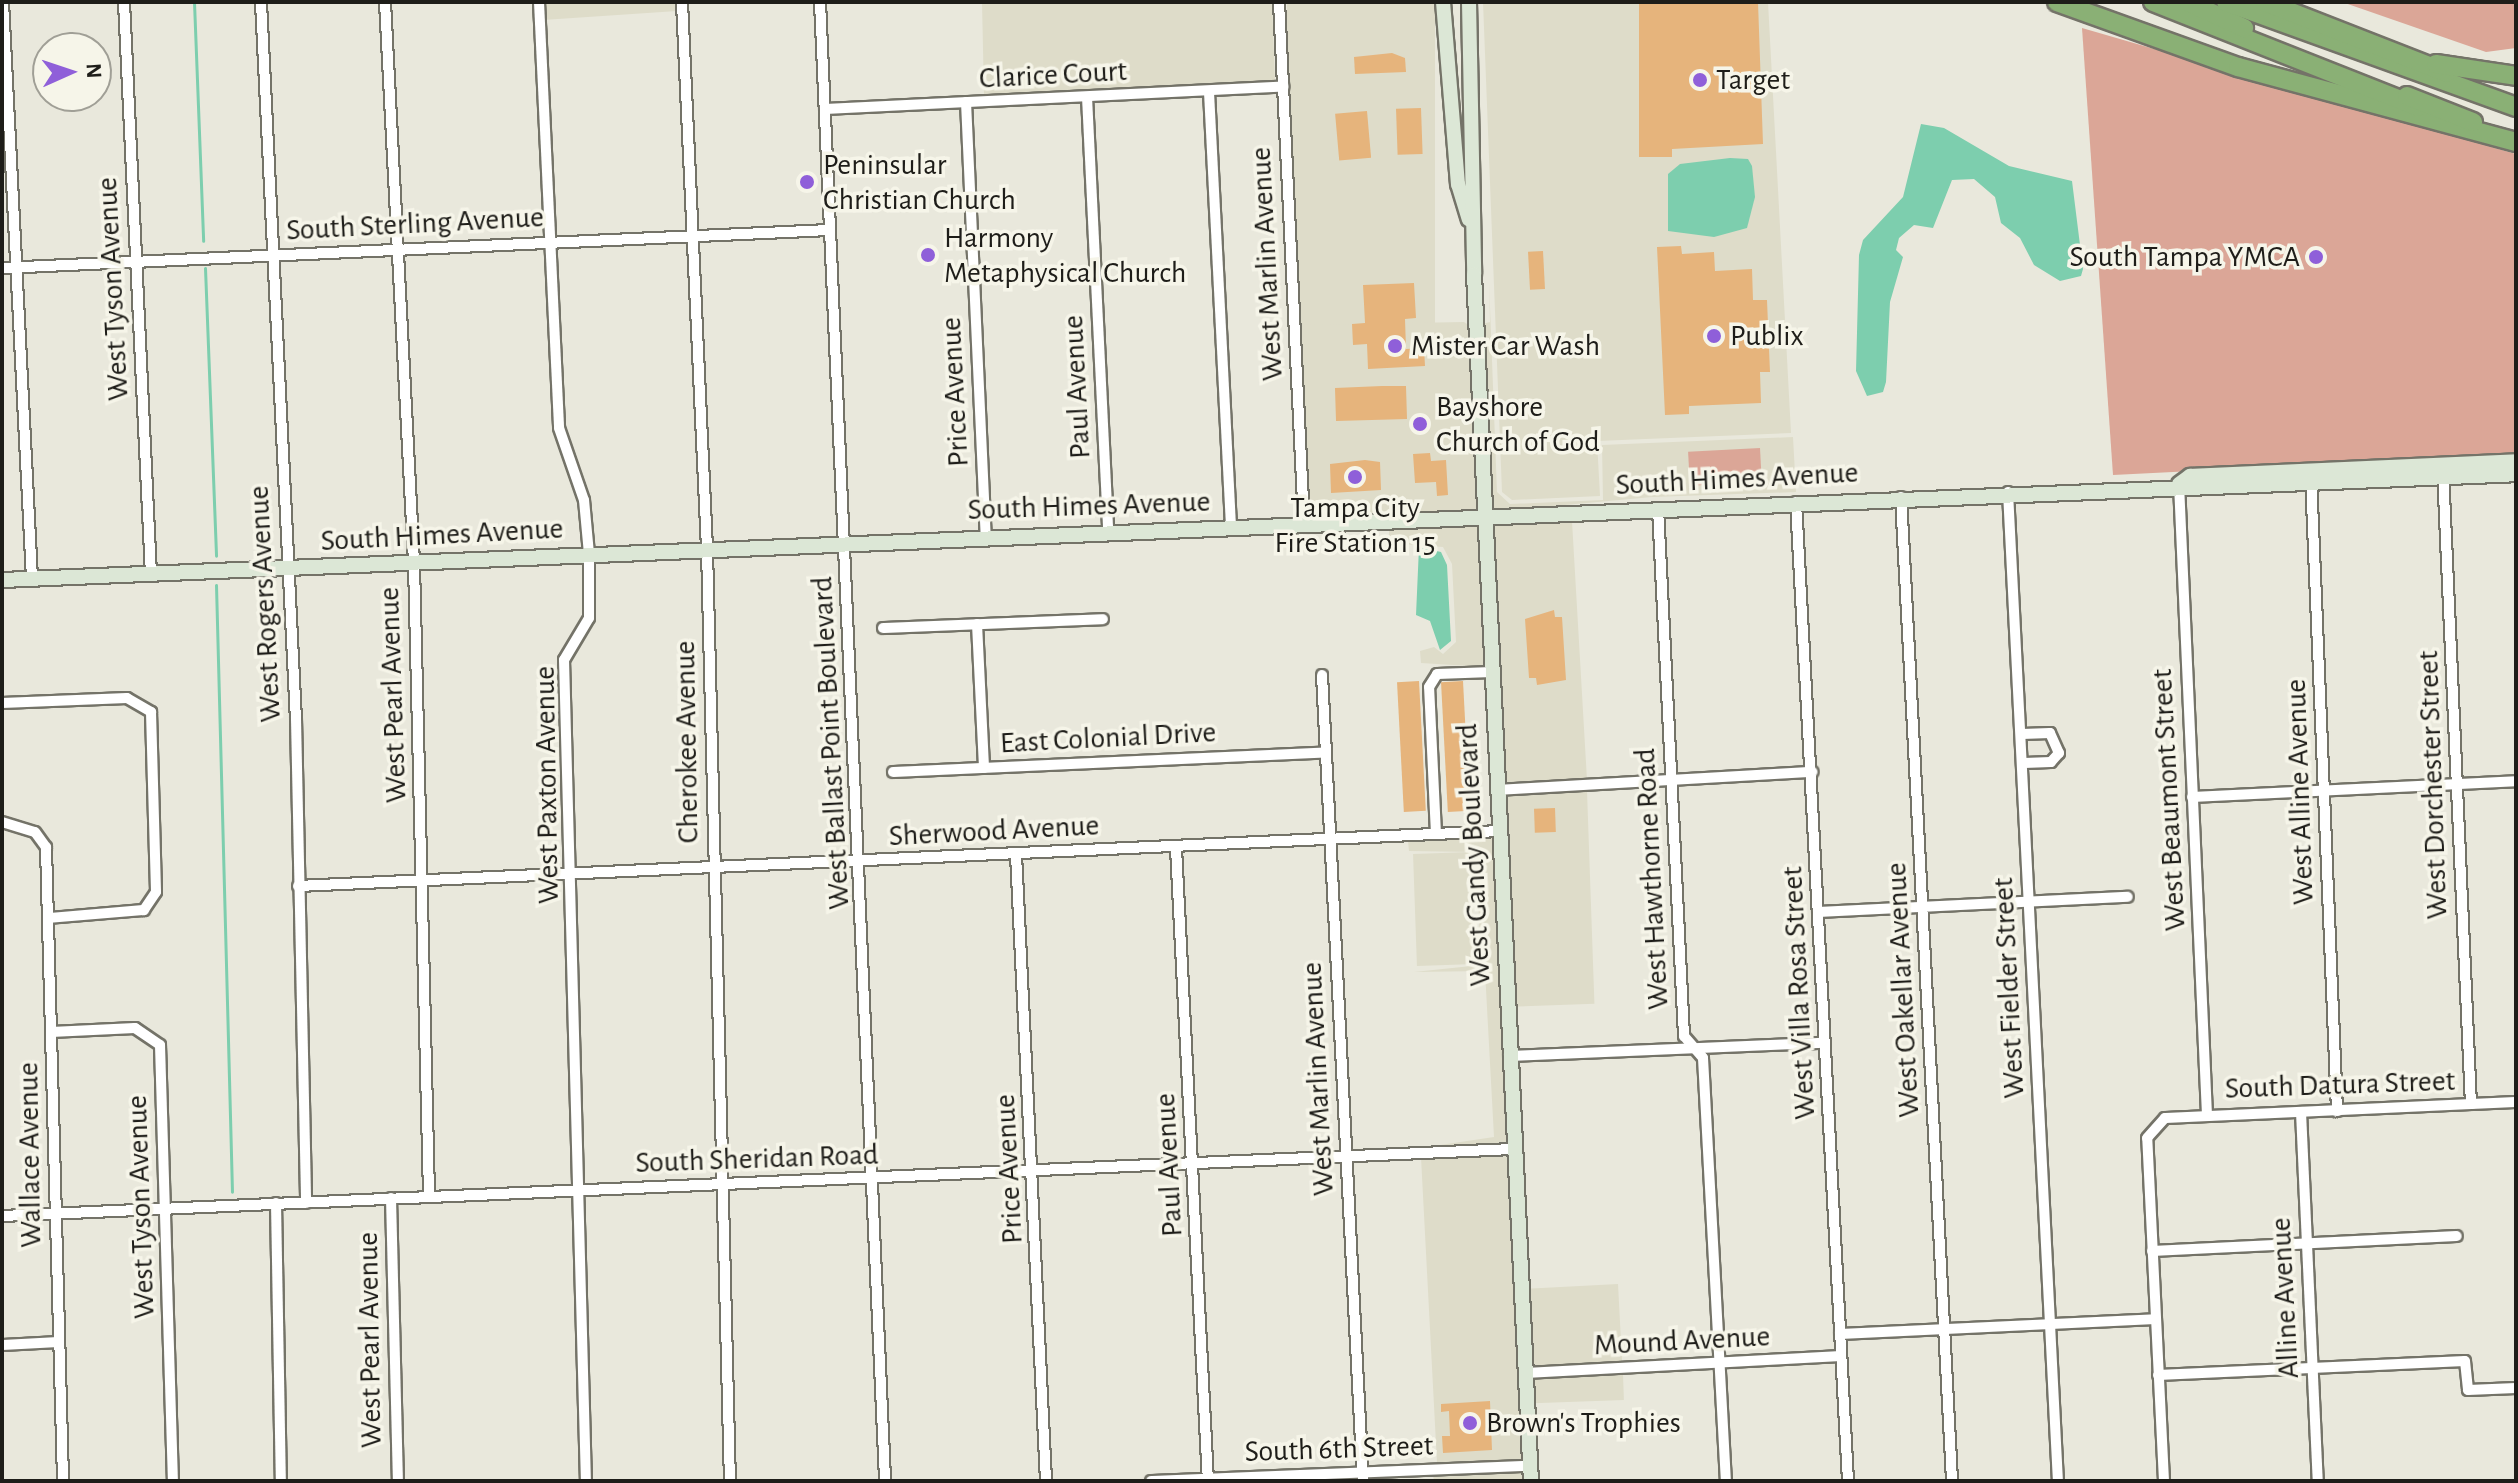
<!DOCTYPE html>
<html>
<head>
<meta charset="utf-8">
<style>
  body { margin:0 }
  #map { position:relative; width:2518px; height:1483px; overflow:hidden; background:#e9e8dc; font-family:"Alegreya Sans",sans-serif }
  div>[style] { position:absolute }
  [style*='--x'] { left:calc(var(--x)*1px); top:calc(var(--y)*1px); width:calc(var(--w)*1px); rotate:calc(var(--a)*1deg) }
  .built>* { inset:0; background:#dedcc9; transform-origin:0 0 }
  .green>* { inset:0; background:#dba697; transform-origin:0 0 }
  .water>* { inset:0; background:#7dceae }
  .stream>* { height:3px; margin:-1.5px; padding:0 1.5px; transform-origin:1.5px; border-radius:1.5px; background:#7dceae }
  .building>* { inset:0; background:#e6b47c; transform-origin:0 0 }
  .roads { filter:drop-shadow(2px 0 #747368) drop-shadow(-2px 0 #747368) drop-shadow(0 2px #747368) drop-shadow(0 -2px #747368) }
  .street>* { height:10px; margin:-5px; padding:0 5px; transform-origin:5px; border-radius:5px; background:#fff }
  .secondary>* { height:14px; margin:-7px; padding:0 7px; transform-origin:7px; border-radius:7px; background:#dce7d6 }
  .highway>* { height:18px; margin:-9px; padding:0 9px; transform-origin:9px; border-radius:9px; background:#8ab075 }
  .dots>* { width:22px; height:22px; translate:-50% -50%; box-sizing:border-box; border:4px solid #f6f5e9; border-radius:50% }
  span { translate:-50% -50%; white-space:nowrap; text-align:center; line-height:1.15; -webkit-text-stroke:7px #f6f5e9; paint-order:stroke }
  .street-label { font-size:30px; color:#1e1d19 }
  .poi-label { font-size:30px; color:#1e1d19 }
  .left { translate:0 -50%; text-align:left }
  .right { translate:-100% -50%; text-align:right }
  .frame { position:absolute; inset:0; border:4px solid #1e1d19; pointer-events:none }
  .north { position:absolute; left:32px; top:32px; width:80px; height:80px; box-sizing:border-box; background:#f6f5e9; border:2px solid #a09f96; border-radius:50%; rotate:87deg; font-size:22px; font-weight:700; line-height:32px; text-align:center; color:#1e1d19 }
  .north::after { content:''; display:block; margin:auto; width:28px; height:36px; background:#8f5fd9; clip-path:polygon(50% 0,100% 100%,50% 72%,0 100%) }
</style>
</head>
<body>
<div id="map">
  <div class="built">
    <i style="clip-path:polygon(543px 2px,676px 2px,677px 11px,543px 20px)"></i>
    <i style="clip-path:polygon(982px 2px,1272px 2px,1275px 82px,984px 96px)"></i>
    <i style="left:1287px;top:2px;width:148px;height:323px"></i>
    <i style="clip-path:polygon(1483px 2px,1768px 2px,1791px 433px,1597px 441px,1600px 496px,1512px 500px,1502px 492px)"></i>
    <i style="clip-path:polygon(1489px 281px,1497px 492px,1510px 504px,1603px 500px,1602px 445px,1793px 437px,1796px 492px,1652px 497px,1490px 512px,1482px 324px,1490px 322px)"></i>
    <i style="clip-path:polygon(1464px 322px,1470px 326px,1478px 513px,1309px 517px,1300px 325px)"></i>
    <i style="clip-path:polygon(1578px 517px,1630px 519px,1572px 521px,1587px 780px,1503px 784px,1491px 523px)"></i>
    <i style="clip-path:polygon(1479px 523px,1485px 667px,1421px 663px,1420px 651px,1434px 647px,1443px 654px,1456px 642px,1452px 564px,1443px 547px,1389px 543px,1389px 526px)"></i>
    <i style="left:1587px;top:791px;width:213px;height:84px;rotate:88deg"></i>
    <i style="clip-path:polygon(1493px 836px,1508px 1144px,1420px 1148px,1494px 1137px,1485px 971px,1414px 972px,1481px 965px,1476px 852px,1409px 851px,1408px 841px)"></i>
    <i style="left:1471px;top:852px;width:112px;height:58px;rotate:88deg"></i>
    <i style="left:1508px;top:1155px;width:306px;height:87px;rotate:87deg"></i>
    <i style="left:1618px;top:1284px;width:79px;height:91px;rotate:87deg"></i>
    <i style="left:1623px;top:1374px;width:26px;height:91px;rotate:88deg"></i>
    <i style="clip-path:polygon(1524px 1471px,1524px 1481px,1434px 1481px,1433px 1475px)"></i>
  </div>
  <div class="green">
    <i style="clip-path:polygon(2342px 2px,2516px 2px,2516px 48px,2486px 52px)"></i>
    <i style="clip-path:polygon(2082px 28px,2516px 154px,2516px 455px,2113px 475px)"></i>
    <i style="left:1760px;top:448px;width:34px;height:72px;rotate:87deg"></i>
  </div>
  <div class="water">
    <i style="clip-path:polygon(1921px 124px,1944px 128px,2009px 166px,2072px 181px,2083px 269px,2081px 276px,2060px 281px,2034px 265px,2020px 238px,2001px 223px,1995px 197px,1974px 179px,1952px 180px,1933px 228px,1914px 225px,1899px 238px,1896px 250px,1903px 257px,1890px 302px,1886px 382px,1883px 392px,1867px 396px,1856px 371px,1859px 255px,1863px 240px,1903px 197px)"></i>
    <i style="clip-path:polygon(1730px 158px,1748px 159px,1752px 166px,1755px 197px,1747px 228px,1714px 237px,1668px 231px,1668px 174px,1680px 164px)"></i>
    <i style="clip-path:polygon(1419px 547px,1441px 552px,1447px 565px,1451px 641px,1440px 650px,1430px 621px,1416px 615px)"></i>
  </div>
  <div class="stream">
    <i style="--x:194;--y:2;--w:239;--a:87.8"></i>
    <i style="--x:205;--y:268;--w:288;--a:87.8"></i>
    <i style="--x:216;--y:585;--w:607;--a:88.49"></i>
  </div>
  <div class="building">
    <i style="clip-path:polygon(1639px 2px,1758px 2px,1763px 144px,1672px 149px,1672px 157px,1639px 157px)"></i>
    <i style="clip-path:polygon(1392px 53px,1405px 58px,1406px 72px,1355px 74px,1354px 57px)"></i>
    <i style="left:1421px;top:108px;width:46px;height:25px;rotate:88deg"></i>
    <i style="left:1367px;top:111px;width:47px;height:32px;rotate:85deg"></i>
    <i style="clip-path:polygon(1681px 246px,1682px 254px,1714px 252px,1715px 271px,1752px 269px,1753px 300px,1767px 300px,1770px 372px,1760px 372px,1761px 403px,1689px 406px,1689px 414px,1665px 415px,1657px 247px)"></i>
    <i style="left:1543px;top:251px;width:38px;height:15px;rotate:87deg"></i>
    <i style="clip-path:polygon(1414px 283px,1416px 318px,1405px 319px,1406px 349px,1424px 348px,1425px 366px,1368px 369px,1367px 344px,1353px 345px,1352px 324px,1365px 323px,1363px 285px)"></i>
    <i style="clip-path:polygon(1382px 386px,1406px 386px,1407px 419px,1336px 421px,1335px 388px)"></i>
    <i style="clip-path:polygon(1430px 453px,1431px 461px,1446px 460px,1448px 495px,1437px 496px,1436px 482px,1415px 483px,1413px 454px)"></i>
    <i style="clip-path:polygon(1365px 460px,1380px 462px,1381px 490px,1331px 493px,1330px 464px)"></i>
    <i style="clip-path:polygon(1554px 610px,1555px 617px,1562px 617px,1566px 680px,1537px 685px,1536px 678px,1529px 678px,1525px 619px)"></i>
    <i style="left:1419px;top:681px;width:130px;height:22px;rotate:87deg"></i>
    <i style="left:1463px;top:681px;width:130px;height:22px;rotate:87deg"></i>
    <i style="left:1555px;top:808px;width:24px;height:21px;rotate:88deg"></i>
    <i style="clip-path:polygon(1490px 1401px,1492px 1450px,1443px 1453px,1442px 1436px,1450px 1436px,1449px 1411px,1441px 1412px,1441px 1404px)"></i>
  </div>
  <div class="roads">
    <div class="street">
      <i style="--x:3;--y:2;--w:578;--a:87.12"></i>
      <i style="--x:124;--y:2;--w:573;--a:87.3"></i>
      <i style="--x:261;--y:2;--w:718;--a:87.21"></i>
      <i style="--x:296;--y:719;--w:484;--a:88.8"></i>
      <i style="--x:385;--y:2;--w:562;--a:87.04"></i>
      <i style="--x:414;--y:563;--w:633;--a:88.64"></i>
      <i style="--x:539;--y:2;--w:426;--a:87.3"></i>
      <i style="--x:559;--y:428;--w:76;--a:70.9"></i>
      <i style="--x:584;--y:500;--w:54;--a:84.7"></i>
      <i style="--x:589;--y:554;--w:64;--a:90"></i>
      <i style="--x:589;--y:618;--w:49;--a:120.8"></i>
      <i style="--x:564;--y:660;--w:821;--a:88.47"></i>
      <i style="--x:682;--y:2;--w:548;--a:87.38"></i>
      <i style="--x:707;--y:549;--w:932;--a:88.59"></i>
      <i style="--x:820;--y:2;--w:1480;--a:87.48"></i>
      <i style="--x:1279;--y:2;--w:522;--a:87.25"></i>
      <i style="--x:1209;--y:92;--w:435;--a:87.1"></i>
      <i style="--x:1087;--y:97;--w:435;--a:87.2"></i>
      <i style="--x:966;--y:102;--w:434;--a:87.4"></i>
      <i style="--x:825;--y:109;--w:459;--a:-2.8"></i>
      <i style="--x:2;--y:268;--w:829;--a:-2.63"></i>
      <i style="--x:2443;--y:471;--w:634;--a:87.47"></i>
      <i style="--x:2311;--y:477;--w:635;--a:87.65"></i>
      <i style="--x:2179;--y:484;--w:632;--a:87.46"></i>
      <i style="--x:2008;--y:492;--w:990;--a:87.11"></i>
      <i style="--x:1901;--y:497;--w:985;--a:87.03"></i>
      <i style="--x:1796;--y:502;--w:980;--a:86.96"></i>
      <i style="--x:1658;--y:508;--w:529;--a:87.18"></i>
      <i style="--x:1684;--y:1036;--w:29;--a:49"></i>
      <i style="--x:1703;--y:1058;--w:424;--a:86.9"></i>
      <i style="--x:977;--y:624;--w:144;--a:87.2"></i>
      <i style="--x:883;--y:628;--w:220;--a:-2.3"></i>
      <i style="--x:1322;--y:675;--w:807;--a:87.09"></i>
      <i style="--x:2;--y:703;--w:125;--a:-2.3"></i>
      <i style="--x:127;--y:698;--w:28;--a:30"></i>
      <i style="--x:151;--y:712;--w:180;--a:88.4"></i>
      <i style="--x:156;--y:892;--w:22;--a:124"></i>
      <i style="--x:144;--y:910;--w:95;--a:175.2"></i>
      <i style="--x:2022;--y:734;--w:28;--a:-2"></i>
      <i style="--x:2050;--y:733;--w:22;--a:66"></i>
      <i style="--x:2059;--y:753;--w:12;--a:132"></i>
      <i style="--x:2051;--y:762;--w:27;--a:178"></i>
      <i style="--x:893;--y:772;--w:433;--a:-2.6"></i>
      <i style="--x:1497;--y:790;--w:316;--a:-3.3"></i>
      <i style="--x:2192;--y:797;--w:324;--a:-2.8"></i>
      <i style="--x:2;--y:822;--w:34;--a:17"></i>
      <i style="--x:35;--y:832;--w:19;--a:54"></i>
      <i style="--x:46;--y:847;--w:634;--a:88.46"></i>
      <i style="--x:1436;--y:834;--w:147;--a:-92.7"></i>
      <i style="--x:1429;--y:687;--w:15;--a:-58"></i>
      <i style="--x:1437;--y:674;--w:55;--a:-2.1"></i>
      <i style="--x:1176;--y:848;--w:634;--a:87.11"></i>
      <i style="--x:1016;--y:854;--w:628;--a:87.26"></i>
      <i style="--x:298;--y:886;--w:1202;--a:-2.62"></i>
      <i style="--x:1818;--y:912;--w:310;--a:-2.8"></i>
      <i style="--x:51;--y:1032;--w:84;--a:-2.7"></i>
      <i style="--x:135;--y:1028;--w:30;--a:34"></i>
      <i style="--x:160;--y:1045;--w:436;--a:88.3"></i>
      <i style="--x:1509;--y:1056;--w:316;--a:-2.4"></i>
      <i style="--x:2301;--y:1112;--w:369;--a:87.4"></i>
      <i style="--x:391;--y:1198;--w:283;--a:88.6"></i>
      <i style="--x:276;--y:1203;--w:278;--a:89"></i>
      <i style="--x:2;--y:1216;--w:1513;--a:-2.54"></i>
      <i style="--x:2152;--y:1251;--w:305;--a:-2.8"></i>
      <i style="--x:1840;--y:1334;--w:316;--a:-2.7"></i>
      <i style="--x:2;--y:1345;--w:56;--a:-3.1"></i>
      <i style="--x:1526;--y:1373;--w:315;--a:-3.1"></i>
      <i style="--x:2158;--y:1375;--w:307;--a:-2.6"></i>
      <i style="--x:2465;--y:1361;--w:29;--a:84"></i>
      <i style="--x:2468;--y:1390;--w:48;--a:-2.4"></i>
      <i style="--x:1151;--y:1481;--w:379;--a:-2.3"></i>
      <i style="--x:2164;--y:1481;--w:343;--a:-92.8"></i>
      <i style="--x:2147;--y:1138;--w:27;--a:-48"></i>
      <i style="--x:2165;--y:1118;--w:351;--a:-2.6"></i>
    </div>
    <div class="secondary">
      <i style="--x:1443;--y:2;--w:183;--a:85.3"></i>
      <i style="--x:1458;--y:184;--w:37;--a:73"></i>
      <i style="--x:1469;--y:2;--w:272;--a:88.9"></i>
      <i style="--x:1474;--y:274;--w:1208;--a:87.3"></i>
      <i style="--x:2179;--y:484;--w:14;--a:-36"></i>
      <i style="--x:2190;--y:476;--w:326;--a:-2.6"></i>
      <i style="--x:2;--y:580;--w:2516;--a:-2.41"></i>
    </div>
    <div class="highway">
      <i style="--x:2057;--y:2;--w:192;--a:19.8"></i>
      <i style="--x:2238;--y:67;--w:288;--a:15.1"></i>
      <i style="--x:2153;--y:2;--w:285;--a:21.6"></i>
      <i style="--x:2188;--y:2;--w:62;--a:24.9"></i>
      <i style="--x:2226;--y:2;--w:308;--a:19.9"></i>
      <i style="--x:2265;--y:2;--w:195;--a:21.3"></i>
      <i style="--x:2436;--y:64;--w:81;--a:8.5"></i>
      <i style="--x:2407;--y:96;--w:71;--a:21.5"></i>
    </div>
  </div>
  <div class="dots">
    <i style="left:1700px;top:80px;background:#8f5fd9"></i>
    <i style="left:807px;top:182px;background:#8f5fd9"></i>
    <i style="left:928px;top:255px;background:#8f5fd9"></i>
    <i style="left:2316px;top:257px;background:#8f5fd9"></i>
    <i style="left:1714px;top:336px;background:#8f5fd9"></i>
    <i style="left:1395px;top:346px;background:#8f5fd9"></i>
    <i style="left:1420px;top:424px;background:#8f5fd9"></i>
    <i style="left:1355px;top:477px;background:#8f5fd9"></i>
    <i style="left:1470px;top:1423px;background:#8f5fd9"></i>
  </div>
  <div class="street-label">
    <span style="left:1053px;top:75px;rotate:-3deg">Clarice Court</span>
    <span style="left:415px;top:224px;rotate:-3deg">South Sterling Avenue</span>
    <span style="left:1267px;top:264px;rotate:-93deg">West Marlin Avenue</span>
    <span style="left:113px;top:289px;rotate:-93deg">West Tyson Avenue</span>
    <span style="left:1077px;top:387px;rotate:-93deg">Paul Avenue</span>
    <span style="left:955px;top:392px;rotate:-93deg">Price Avenue</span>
    <span style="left:1737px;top:479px;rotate:-3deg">South Himes Avenue</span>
    <span style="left:1089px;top:506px;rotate:-2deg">South Himes Avenue</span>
    <span style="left:442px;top:535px;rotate:-3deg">South Himes Avenue</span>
    <span style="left:265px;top:604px;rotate:-93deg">West Rogers Avenue</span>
    <span style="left:393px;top:695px;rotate:-92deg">West Pearl Avenue</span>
    <span style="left:1108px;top:738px;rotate:-3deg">East Colonial Drive</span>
    <span style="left:687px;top:742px;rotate:-91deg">Cherokee Avenue</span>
    <span style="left:831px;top:743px;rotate:-93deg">West Ballast Point Boulevard</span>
    <span style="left:547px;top:785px;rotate:-91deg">West Paxton Avenue</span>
    <span style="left:2433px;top:785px;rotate:-92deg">West Dorchester Street</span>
    <span style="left:2300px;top:792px;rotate:-92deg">West Alline Avenue</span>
    <span style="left:2169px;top:800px;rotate:-93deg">West Beaumont Street</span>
    <span style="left:994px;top:831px;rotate:-3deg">Sherwood Avenue</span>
    <span style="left:1474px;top:855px;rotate:-93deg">West Gandy Boulevard</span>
    <span style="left:1652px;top:879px;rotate:-93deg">West Hawthorne Road</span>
    <span style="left:2009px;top:988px;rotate:-93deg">West Fielder Street</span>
    <span style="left:1903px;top:990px;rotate:-93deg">West Oakellar Avenue</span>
    <span style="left:1799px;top:993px;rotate:-93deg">West Villa Rosa Street</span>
    <span style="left:1318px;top:1079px;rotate:-93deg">West Marlin Avenue</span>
    <span style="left:2340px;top:1085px;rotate:-2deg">South Datura Street</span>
    <span style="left:30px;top:1155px;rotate:-91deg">Wallace Avenue</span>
    <span style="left:757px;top:1159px;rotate:-2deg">South Sheridan Road</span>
    <span style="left:1169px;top:1165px;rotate:-93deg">Paul Avenue</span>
    <span style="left:1009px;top:1169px;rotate:-93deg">Price Avenue</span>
    <span style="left:141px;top:1207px;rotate:-92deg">West Tyson Avenue</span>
    <span style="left:2285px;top:1298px;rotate:-93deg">Alline Avenue</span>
    <span style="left:370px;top:1340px;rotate:-91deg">West Pearl Avenue</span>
    <span style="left:1682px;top:1341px;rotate:-3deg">Mound Avenue</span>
    <span style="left:1339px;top:1449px;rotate:-2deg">South 6th Street</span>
  </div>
  <div class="poi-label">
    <span class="left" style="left:1716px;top:80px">Target</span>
    <span class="left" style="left:823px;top:182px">Peninsular<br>Christian Church</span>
    <span class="left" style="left:944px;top:255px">Harmony<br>Metaphysical Church</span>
    <span class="right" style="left:2300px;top:257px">South Tampa YMCA</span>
    <span class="left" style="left:1730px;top:336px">Publix</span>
    <span class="left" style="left:1411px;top:346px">Mister Car Wash</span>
    <span class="left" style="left:1436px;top:424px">Bayshore<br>Church of God</span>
    <span style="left:1355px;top:525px">Tampa City<br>Fire Station 15</span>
    <span class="left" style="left:1486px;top:1423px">Brown's Trophies</span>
  </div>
  <div class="frame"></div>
  <div class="north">N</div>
</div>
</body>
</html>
